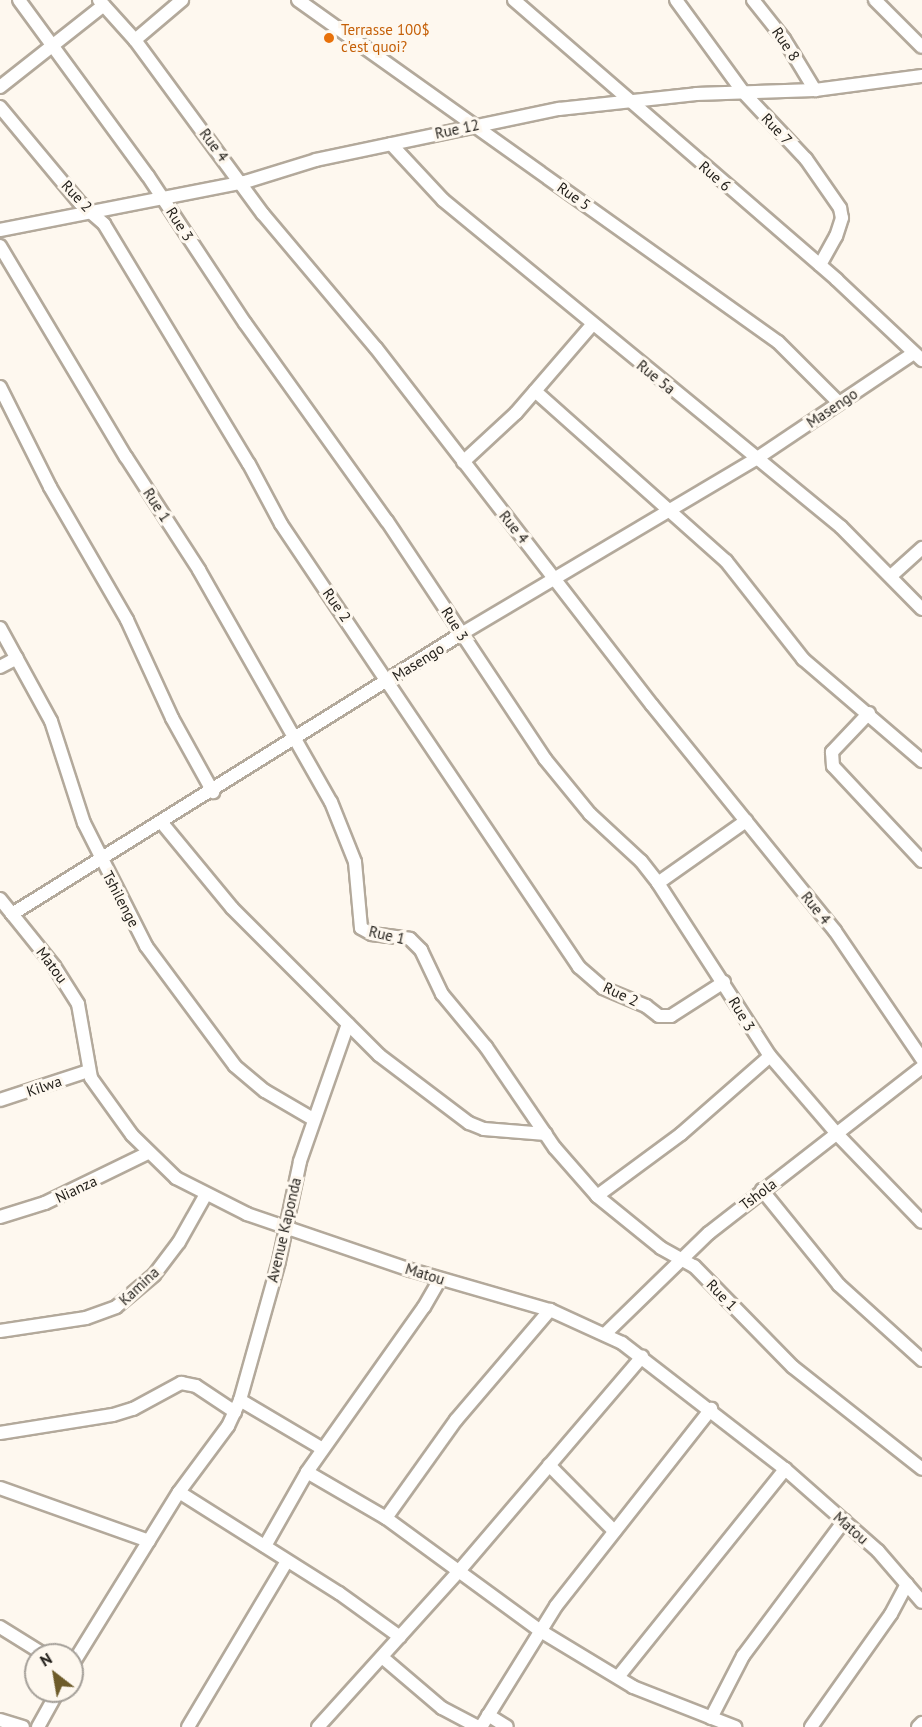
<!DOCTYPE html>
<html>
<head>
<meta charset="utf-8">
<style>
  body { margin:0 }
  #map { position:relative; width:922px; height:1727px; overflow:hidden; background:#fef8ef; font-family:"PT Sans",sans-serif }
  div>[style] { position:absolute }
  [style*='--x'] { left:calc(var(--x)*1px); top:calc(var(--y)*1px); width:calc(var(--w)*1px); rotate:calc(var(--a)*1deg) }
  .roads { filter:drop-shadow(2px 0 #b3a99b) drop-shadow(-2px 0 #b3a99b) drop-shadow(0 2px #b3a99b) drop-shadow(0 -2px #b3a99b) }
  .street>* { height:12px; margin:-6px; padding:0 6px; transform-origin:6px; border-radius:6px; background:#fff }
  .dots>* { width:16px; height:16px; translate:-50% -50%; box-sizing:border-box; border:3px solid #fef8ef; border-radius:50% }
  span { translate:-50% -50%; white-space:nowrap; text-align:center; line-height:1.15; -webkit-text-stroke:6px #fef8ef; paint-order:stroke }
  .food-label { font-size:15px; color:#c56008 }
  .left { translate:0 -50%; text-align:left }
  .street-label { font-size:15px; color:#201d18 }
  .north { position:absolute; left:24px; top:1643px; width:60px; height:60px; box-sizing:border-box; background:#fef8ef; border:2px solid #a5a099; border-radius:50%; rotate:329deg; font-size:16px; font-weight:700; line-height:24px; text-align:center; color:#201d18 }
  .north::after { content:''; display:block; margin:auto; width:21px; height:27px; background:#6e5c2a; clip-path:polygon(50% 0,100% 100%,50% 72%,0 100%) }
</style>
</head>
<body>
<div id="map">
  <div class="roads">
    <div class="street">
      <i style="--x:19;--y:0;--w:218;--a:53.8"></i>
      <i style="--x:148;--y:176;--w:176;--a:56.6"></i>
      <i style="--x:245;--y:323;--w:244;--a:54.4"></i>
      <i style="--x:387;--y:521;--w:286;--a:56.4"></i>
      <i style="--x:545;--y:759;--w:71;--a:50.7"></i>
      <i style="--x:590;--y:814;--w:69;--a:42.7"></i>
      <i style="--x:641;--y:861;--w:28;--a:52"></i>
      <i style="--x:658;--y:883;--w:206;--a:57.1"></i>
      <i style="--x:770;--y:1056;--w:103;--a:49.3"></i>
      <i style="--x:837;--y:1134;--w:122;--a:46"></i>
      <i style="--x:99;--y:0;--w:54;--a:48"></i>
      <i style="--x:135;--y:40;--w:216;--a:53.7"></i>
      <i style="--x:263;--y:214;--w:175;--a:49.9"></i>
      <i style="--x:376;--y:348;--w:451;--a:52.3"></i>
      <i style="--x:652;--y:705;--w:291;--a:51"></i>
      <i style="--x:835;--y:931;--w:155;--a:55.8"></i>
      <i style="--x:298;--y:0;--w:589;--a:35.47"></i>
      <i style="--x:778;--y:342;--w:86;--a:45"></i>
      <i style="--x:514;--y:0;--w:427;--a:40.9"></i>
      <i style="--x:837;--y:280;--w:117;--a:43.3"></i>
      <i style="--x:676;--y:0;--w:114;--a:53.9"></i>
      <i style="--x:743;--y:92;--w:92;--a:46.8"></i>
      <i style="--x:806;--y:159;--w:60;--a:55.2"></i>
      <i style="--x:840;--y:208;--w:10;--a:79"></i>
      <i style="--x:842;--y:218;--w:19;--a:108"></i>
      <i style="--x:836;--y:236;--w:33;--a:119"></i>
      <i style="--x:753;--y:0;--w:50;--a:51.5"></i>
      <i style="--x:784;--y:39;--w:60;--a:58.7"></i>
      <i style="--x:875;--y:0;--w:66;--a:45"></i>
      <i style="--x:135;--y:40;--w:62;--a:-40.4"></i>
      <i style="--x:0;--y:87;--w:132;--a:-38.3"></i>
      <i style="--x:0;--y:107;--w:125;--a:50.2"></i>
      <i style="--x:80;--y:203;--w:32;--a:41"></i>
      <i style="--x:104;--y:224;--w:280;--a:58.9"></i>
      <i style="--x:249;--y:464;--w:68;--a:61.9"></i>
      <i style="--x:281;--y:524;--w:534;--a:56.07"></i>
      <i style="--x:579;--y:967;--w:32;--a:41"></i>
      <i style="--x:603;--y:988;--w:47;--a:22.7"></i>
      <i style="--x:646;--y:1006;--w:16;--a:38"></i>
      <i style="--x:659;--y:1016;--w:12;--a:0"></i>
      <i style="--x:671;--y:1016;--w:63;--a:-32.7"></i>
      <i style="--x:391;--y:144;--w:76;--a:47.1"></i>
      <i style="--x:443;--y:200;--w:515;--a:39.41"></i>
      <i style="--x:841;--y:527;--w:115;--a:45.4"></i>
      <i style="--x:0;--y:230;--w:250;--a:-11.1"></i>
      <i style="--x:245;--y:182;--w:74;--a:-17.2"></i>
      <i style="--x:316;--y:160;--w:248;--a:-11.9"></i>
      <i style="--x:559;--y:109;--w:138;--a:-6.2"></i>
      <i style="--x:696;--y:94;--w:119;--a:-1.9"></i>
      <i style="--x:815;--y:90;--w:108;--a:-7.5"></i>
      <i style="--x:0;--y:246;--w:246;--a:59.2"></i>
      <i style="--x:126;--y:457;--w:135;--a:57.1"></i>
      <i style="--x:199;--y:570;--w:267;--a:60.4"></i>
      <i style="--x:331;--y:802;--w:65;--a:68.2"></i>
      <i style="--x:355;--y:862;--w:66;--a:84.8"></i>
      <i style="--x:361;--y:928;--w:13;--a:29"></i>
      <i style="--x:372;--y:934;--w:38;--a:7"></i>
      <i style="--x:410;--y:939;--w:16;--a:45"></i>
      <i style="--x:421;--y:950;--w:49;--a:64.5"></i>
      <i style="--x:442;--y:994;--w:69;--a:50.3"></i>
      <i style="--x:486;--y:1047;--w:122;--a:55.7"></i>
      <i style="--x:555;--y:1148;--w:64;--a:48.8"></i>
      <i style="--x:597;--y:1196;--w:82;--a:39.1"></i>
      <i style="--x:661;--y:1248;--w:38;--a:29"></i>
      <i style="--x:694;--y:1266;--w:141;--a:45.6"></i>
      <i style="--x:793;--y:1367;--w:164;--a:38.3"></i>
      <i style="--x:0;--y:387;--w:112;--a:63.4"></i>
      <i style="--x:50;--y:487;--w:154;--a:59.9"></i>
      <i style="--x:127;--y:620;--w:108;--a:65.3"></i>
      <i style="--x:172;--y:718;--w:85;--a:61"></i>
      <i style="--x:535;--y:391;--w:256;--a:41.7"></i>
      <i style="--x:726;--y:561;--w:125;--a:51.8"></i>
      <i style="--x:803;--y:659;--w:157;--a:40.6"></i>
      <i style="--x:463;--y:462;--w:72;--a:-42.8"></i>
      <i style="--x:516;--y:413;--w:116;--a:-49.2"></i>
      <i style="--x:891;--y:576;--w:42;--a:-42.1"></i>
      <i style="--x:0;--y:628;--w:106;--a:61.3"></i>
      <i style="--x:51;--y:721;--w:107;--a:72.1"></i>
      <i style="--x:84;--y:823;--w:138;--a:63.2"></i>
      <i style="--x:146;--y:946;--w:149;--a:53.4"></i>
      <i style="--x:235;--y:1066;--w:39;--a:40"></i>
      <i style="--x:265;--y:1091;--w:56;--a:30.3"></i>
      <i style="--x:0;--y:667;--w:19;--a:-28"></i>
      <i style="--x:869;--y:713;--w:54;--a:133.5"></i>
      <i style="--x:832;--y:752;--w:14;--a:86"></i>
      <i style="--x:833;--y:766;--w:130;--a:46.9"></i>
      <i style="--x:162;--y:823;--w:110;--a:50.5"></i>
      <i style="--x:232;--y:908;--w:208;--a:45"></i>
      <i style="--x:379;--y:1055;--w:113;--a:37.1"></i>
      <i style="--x:469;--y:1123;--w:16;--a:22"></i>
      <i style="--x:484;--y:1129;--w:62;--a:4.6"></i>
      <i style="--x:658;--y:883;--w:108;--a:-35.2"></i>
      <i style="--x:0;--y:899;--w:86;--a:51.1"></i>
      <i style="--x:54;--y:966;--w:45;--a:57.7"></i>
      <i style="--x:78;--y:1004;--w:75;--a:80"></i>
      <i style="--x:91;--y:1078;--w:70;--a:54.3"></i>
      <i style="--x:132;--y:1135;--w:62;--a:44.3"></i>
      <i style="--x:176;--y:1178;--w:80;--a:26.9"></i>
      <i style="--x:247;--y:1214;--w:173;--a:18.9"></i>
      <i style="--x:411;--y:1270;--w:145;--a:16.1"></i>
      <i style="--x:550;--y:1310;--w:79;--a:24.6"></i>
      <i style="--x:622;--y:1343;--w:206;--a:37.7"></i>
      <i style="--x:785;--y:1469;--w:124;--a:41.4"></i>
      <i style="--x:878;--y:1551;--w:67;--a:49.2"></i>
      <i style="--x:12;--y:914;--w:529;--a:-31.95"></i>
      <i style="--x:461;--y:634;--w:343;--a:-30.7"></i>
      <i style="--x:756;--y:459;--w:190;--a:-33.9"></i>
      <i style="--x:0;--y:1100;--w:93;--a:-18.2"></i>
      <i style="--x:762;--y:1190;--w:122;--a:51"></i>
      <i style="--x:839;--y:1285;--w:112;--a:42.1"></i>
      <i style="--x:597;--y:1196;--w:104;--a:-36.4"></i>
      <i style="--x:681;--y:1134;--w:118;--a:-41.2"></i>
      <i style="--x:0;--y:1217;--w:47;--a:-17.3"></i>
      <i style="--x:45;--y:1203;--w:114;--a:-25.9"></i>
      <i style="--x:0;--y:1331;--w:87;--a:-8.6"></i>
      <i style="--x:86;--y:1318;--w:32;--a:-20"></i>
      <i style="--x:116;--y:1307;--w:50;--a:-40.1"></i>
      <i style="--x:154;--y:1275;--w:41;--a:-52.9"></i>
      <i style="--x:179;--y:1242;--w:55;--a:-60.6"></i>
      <i style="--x:605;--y:1334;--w:145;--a:-44.2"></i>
      <i style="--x:709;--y:1233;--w:270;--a:-37.9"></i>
      <i style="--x:240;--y:1400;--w:96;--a:30.6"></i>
      <i style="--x:0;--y:1433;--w:114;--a:-9.1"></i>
      <i style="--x:113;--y:1415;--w:21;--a:-17"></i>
      <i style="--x:133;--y:1409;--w:55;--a:-28.4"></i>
      <i style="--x:181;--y:1383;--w:15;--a:11"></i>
      <i style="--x:196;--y:1386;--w:47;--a:33.7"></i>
      <i style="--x:549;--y:1465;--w:93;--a:45.4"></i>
      <i style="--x:307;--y:1472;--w:91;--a:30.2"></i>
      <i style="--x:386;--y:1518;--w:190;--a:36.2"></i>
      <i style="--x:539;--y:1630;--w:110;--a:31.2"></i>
      <i style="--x:633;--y:1687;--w:110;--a:21.4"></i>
      <i style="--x:0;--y:1488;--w:158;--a:19.6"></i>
      <i style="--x:179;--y:1492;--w:189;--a:32.3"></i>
      <i style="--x:339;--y:1593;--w:75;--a:35.8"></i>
      <i style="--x:386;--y:1518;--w:120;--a:-54.5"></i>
      <i style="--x:456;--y:1420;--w:145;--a:-49.5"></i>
      <i style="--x:265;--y:1546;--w:85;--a:-60.4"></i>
      <i style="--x:307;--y:1472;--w:202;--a:-54.7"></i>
      <i style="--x:424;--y:1307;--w:32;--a:-60"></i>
      <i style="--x:0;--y:1627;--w:53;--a:31.9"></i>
      <i style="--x:382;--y:1657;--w:79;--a:40.4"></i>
      <i style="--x:442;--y:1708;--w:41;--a:27.8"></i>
      <i style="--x:72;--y:1665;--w:203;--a:-58.3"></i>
      <i style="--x:179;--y:1492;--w:82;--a:-53.4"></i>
      <i style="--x:228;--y:1426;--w:29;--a:-65"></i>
      <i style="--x:240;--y:1400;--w:144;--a:-74.3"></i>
      <i style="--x:279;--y:1261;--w:102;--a:-78.1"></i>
      <i style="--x:300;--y:1161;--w:145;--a:-70.7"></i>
      <i style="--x:618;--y:1677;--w:267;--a:-51.2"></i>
      <i style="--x:488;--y:1715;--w:22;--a:32"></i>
      <i style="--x:711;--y:1718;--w:70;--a:-62.7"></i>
      <i style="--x:743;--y:1656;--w:169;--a:-53.2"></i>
      <i style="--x:0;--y:1720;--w:24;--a:17"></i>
      <i style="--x:38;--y:1727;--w:41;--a:-60.9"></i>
      <i style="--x:188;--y:1727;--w:193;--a:-59.2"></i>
      <i style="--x:318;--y:1727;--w:210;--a:-47.9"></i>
      <i style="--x:459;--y:1571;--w:282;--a:-49.5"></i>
      <i style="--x:481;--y:1727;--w:142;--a:-58.2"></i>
      <i style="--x:556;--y:1606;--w:251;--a:-51.8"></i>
      <i style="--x:811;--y:1727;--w:138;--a:-54.7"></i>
      <i style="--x:891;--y:1614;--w:34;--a:-62"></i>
      <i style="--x:918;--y:1727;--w:6;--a:-45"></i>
    </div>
  </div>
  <div class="dots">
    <i style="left:329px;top:38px;background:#e8710a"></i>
  </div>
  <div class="food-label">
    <span class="left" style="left:341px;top:38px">Terrasse 100$<br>c'est quoi?</span>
  </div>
  <div class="street-label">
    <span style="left:786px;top:44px;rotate:56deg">Rue 8</span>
    <span style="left:457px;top:129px;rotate:-12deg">Rue 12</span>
    <span style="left:777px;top:129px;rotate:47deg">Rue 7</span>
    <span style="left:214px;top:145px;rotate:53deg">Rue 4</span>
    <span style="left:715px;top:176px;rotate:41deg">Rue 6</span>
    <span style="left:77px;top:196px;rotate:47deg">Rue 2</span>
    <span style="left:574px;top:196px;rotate:35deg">Rue 5</span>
    <span style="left:180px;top:224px;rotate:57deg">Rue 3</span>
    <span style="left:656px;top:377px;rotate:39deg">Rue 5a</span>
    <span style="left:832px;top:408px;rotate:-34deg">Masengo</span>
    <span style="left:157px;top:505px;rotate:57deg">Rue 1</span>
    <span style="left:514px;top:527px;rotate:51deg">Rue 4</span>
    <span style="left:337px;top:605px;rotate:55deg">Rue 2</span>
    <span style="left:455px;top:624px;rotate:58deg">Rue 3</span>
    <span style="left:418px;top:662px;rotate:-32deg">Masengo</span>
    <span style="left:121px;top:899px;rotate:62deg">Tshilenge</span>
    <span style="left:816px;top:908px;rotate:51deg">Rue 4</span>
    <span style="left:387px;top:935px;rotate:13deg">Rue 1</span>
    <span style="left:52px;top:965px;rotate:53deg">Matou</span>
    <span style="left:621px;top:994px;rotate:25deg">Rue 2</span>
    <span style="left:742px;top:1014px;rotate:59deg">Rue 3</span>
    <span style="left:44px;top:1086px;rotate:-19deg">Kilwa</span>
    <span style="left:76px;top:1189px;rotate:-25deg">Nianza</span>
    <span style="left:758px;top:1194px;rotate:-37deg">Tshola</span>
    <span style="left:284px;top:1230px;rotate:-77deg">Avenue Kaponda</span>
    <span style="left:425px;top:1274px;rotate:17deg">Matou</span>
    <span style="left:139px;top:1286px;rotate:-43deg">Kamina</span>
    <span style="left:722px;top:1295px;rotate:46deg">Rue 1</span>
    <span style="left:851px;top:1528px;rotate:41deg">Matou</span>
  </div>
  <div class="north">N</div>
</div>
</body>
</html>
